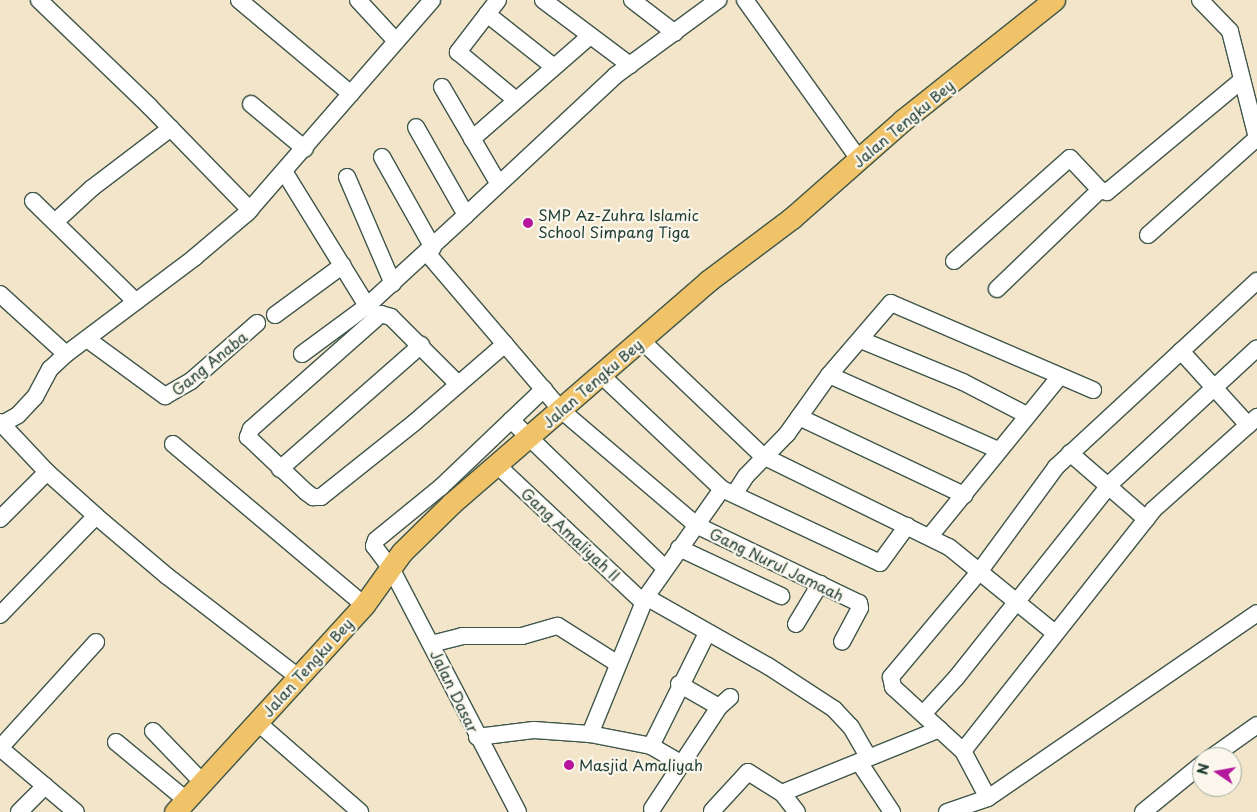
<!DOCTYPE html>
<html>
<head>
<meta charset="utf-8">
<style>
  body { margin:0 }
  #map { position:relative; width:1257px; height:812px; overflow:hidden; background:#f2e5c9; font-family:"Playpen Sans",sans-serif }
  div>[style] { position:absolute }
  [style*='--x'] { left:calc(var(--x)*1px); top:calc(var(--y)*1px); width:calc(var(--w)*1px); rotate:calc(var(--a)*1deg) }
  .roads { filter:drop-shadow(1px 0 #3f564a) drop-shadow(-1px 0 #3f564a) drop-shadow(0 1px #3f564a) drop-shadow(0 -1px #3f564a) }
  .minor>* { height:16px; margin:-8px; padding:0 8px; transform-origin:8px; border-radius:8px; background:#fff }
  .major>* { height:21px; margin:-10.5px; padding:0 10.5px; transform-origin:10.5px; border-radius:10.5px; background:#f1c369 }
  .dots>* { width:14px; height:14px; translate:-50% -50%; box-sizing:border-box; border:2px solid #fbf7ec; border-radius:50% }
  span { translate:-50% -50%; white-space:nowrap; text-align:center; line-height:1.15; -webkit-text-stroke:4.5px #fbf7ec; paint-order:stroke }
  .street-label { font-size:15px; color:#1f3d34 }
  .poi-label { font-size:15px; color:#1f3d34 }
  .left { translate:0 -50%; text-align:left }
  .north { position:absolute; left:1192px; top:747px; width:50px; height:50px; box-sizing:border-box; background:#fbf7ec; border:1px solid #a3ada2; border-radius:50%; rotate:282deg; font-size:14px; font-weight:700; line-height:20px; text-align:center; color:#1f3d34 }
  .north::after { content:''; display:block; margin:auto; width:18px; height:22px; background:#b5179e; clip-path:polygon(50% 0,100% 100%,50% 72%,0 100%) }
</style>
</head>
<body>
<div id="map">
  <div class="roads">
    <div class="minor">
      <i style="--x:39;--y:0;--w:153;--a:43.9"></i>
      <i style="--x:149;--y:106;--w:145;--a:45.8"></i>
      <i style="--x:239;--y:0;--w:146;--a:40"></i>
      <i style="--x:358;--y:0;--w:56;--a:47.2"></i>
      <i style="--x:498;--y:0;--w:66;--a:127.6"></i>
      <i style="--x:458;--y:52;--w:75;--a:39.6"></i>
      <i style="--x:543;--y:0;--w:109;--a:36.8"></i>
      <i style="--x:632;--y:0;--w:54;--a:37.5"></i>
      <i style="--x:745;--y:0;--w:196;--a:54.4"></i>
      <i style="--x:487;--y:14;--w:85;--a:38.3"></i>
      <i style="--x:442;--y:87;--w:111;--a:59.7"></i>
      <i style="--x:251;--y:104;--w:70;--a:39.8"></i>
      <i style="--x:472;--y:139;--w:157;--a:-41.1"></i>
      <i style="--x:382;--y:157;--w:104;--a:60.7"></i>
      <i style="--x:285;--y:173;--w:156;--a:58.3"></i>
      <i style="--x:347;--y:177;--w:116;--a:66.7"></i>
      <i style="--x:33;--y:201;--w:144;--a:44.4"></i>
      <i style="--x:466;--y:215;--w:205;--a:-43"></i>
      <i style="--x:616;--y:75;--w:127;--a:-36.3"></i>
      <i style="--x:55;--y:222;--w:50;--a:-42.6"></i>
      <i style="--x:92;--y:188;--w:99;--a:-37.2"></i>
      <i style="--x:1148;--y:235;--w:146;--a:-41.7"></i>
      <i style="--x:1257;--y:138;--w:110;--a:-104.2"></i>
      <i style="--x:1230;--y:31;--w:43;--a:-134.1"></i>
      <i style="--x:427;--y:253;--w:206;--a:49.5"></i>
      <i style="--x:561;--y:410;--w:177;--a:40.4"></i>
      <i style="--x:696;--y:525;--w:181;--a:25.6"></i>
      <i style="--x:859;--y:603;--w:5;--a:79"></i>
      <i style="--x:860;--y:608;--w:38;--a:118"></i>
      <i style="--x:954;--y:261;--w:155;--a:-41.6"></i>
      <i style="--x:1070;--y:158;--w:44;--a:46.8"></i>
      <i style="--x:1100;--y:190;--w:7;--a:16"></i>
      <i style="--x:1107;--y:192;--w:175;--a:-39.7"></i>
      <i style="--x:997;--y:289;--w:143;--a:-43.9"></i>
      <i style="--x:0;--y:294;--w:89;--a:42.3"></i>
      <i style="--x:275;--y:315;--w:84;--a:-36.3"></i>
      <i style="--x:87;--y:339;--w:97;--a:36.2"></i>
      <i style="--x:165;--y:396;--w:30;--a:-30"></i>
      <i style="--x:191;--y:381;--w:88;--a:-41.3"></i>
      <i style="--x:641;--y:340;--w:168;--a:43.6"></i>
      <i style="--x:763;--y:456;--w:207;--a:26.1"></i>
      <i style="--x:949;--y:547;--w:136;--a:39.1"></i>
      <i style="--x:861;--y:340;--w:110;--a:22.4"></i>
      <i style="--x:963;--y:382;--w:72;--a:27.3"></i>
      <i style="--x:1181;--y:351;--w:100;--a:47.8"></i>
      <i style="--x:302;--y:354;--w:81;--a:-36.4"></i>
      <i style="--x:367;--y:306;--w:134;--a:-42.6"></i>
      <i style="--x:466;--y:215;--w:101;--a:-119.6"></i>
      <i style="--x:601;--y:375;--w:166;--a:43.3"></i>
      <i style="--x:722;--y:489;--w:174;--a:25.1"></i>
      <i style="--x:880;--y:563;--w:46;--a:-53.9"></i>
      <i style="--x:829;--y:375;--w:185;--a:23.9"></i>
      <i style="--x:458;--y:384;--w:95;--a:-135"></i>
      <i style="--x:391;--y:317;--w:10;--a:-163"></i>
      <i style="--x:381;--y:314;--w:174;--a:138.5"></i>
      <i style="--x:251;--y:429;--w:9;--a:111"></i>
      <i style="--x:248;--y:437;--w:80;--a:43.5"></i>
      <i style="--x:306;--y:492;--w:9;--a:36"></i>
      <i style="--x:313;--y:497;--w:8;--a:0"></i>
      <i style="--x:321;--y:497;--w:120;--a:-38.6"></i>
      <i style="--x:415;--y:422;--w:119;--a:-40.9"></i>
      <i style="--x:799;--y:417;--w:183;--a:25.3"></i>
      <i style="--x:511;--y:420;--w:212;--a:43.9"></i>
      <i style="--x:0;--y:422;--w:69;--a:46.8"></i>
      <i style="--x:47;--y:472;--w:66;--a:41.9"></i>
      <i style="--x:96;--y:516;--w:93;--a:40.2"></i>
      <i style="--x:167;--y:576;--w:165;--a:37.6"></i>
      <i style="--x:2;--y:424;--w:18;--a:-29"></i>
      <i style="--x:18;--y:415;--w:25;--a:-47"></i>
      <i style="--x:35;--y:397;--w:32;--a:-62"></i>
      <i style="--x:50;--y:369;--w:22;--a:-43"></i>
      <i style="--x:66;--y:354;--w:161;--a:-36.9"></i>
      <i style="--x:195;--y:257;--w:68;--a:-40.2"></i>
      <i style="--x:247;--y:213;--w:282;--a:-49"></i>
      <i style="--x:173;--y:444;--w:250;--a:40.1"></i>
      <i style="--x:1070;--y:453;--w:101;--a:41"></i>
      <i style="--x:497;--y:465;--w:197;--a:43.2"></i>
      <i style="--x:641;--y:600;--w:6;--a:-31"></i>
      <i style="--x:646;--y:597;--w:140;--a:29.5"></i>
      <i style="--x:768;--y:666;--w:79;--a:33.1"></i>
      <i style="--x:834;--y:709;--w:25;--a:47"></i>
      <i style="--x:851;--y:727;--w:34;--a:60"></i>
      <i style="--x:280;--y:469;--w:188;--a:-41.3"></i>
      <i style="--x:735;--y:493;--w:20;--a:-57"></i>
      <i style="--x:746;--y:476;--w:59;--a:-45.7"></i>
      <i style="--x:787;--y:434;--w:72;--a:-54.6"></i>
      <i style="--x:829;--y:375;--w:95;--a:-49.3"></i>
      <i style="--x:891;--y:303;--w:220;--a:23.3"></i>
      <i style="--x:0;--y:519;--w:66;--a:-45"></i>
      <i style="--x:930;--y:536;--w:205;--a:-50.9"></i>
      <i style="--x:679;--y:548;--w:113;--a:25.2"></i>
      <i style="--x:0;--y:615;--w:138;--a:-45.9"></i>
      <i style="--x:796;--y:624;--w:47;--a:-59"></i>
      <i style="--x:431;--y:644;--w:32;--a:-14"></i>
      <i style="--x:462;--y:636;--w:60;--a:0"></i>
      <i style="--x:522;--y:636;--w:37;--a:-16"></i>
      <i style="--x:558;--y:626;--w:71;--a:32.3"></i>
      <i style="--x:679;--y:684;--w:46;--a:29.9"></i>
      <i style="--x:924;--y:713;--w:47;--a:-47.6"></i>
      <i style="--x:956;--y:678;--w:251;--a:-51.5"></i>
      <i style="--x:1112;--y:482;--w:197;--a:-42.7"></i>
      <i style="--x:257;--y:722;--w:137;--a:41.1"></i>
      <i style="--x:153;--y:731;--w:71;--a:46.1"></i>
      <i style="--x:590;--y:734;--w:62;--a:11.1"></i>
      <i style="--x:651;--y:746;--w:34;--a:30"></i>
      <i style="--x:477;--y:737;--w:57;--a:-7"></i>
      <i style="--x:534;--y:730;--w:56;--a:4.1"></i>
      <i style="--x:590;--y:734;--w:148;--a:-67.8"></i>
      <i style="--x:646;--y:597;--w:132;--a:-54.9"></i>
      <i style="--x:116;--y:742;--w:91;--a:39.6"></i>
      <i style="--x:651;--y:746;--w:126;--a:-63.6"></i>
      <i style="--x:0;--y:748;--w:143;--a:-47.8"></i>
      <i style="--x:0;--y:748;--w:99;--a:40.1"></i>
      <i style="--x:963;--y:751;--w:307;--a:-51.7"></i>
      <i style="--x:1153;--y:510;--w:140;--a:-41.8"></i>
      <i style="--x:1212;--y:757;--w:55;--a:-35.4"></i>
      <i style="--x:859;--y:762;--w:60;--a:56.6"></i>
      <i style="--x:782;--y:793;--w:170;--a:-22.1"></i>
      <i style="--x:988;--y:798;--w:53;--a:-118"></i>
      <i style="--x:963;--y:751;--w:95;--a:-137.6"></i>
      <i style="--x:893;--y:687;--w:10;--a:-101"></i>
      <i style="--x:891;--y:677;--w:137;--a:-50"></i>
      <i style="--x:979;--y:572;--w:130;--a:-53.7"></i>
      <i style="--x:1056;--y:467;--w:274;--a:-42.8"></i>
      <i style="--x:652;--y:809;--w:122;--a:-56.7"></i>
      <i style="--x:719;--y:707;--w:15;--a:-42"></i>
      <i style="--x:712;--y:811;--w:53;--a:-47.3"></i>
      <i style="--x:748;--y:772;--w:40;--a:32"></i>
      <i style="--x:782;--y:793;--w:24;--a:52"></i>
      <i style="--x:19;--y:812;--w:37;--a:-45"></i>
      <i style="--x:518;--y:812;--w:273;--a:-117.5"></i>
      <i style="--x:392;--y:570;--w:30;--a:-127"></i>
      <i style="--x:374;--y:546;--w:6;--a:-72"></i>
      <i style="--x:376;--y:540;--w:84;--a:-39.2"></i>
      <i style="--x:441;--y:487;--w:142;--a:-43.6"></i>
      <i style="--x:947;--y:812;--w:43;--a:-18.9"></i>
      <i style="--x:988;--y:798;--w:326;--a:-34.5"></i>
      <i style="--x:1143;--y:812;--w:76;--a:-39.1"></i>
    </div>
    <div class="major">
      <i style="--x:175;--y:812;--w:280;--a:-47.6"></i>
      <i style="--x:364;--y:605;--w:65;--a:-54.4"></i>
      <i style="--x:402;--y:552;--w:70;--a:-44.4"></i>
      <i style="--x:452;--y:503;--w:339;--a:-40.9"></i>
      <i style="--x:708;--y:281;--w:105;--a:-36.9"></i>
      <i style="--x:792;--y:218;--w:148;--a:-41.4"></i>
      <i style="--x:903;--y:120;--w:193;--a:-38.5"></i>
    </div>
  </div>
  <div class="dots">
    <i style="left:528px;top:223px;background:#b5179e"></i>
    <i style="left:569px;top:765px;background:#b5179e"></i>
  </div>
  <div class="street-label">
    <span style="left:903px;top:123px;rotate:-40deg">Jalan Tengku Bey</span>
    <span style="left:209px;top:363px;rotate:-39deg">Gang Anaba</span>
    <span style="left:592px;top:383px;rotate:-41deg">Jalan Tengku Bey</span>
    <span style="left:571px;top:534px;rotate:43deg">Gang Amaliyah II</span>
    <span style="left:777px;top:564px;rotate:26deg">Gang Nurul Jamaah</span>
    <span style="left:307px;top:667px;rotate:-48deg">Jalan Tengku Bey</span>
    <span style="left:455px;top:691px;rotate:64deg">Jalan Dasar</span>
  </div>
  <div class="poi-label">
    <span class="left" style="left:538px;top:223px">SMP Az-Zuhra Islamic<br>School Simpang Tiga</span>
    <span class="left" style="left:579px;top:765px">Masjid Amaliyah</span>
  </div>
  <div class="north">N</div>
</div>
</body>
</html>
